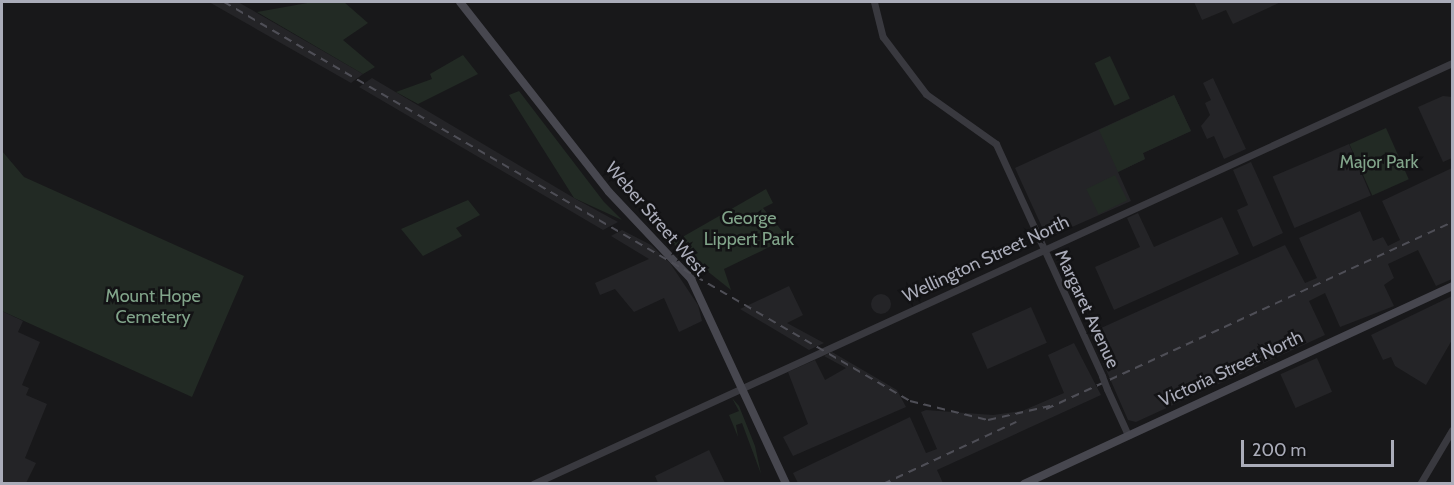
<!DOCTYPE html>
<html>
<head>
<meta charset="utf-8">
<style>
  body { margin:0 }
  #map { position:relative; width:1454px; height:485px; overflow:hidden; background:#18181a; font-family:Cabin,sans-serif }
  div>[style] { position:absolute }
  [style*='--x'] { left:calc(var(--x)*1px); top:calc(var(--y)*1px); width:calc(var(--w)*1px); rotate:calc(var(--a)*1deg) }
  .built>* { inset:0; background:#242427; transform-origin:0 0 }
  .round { border-radius:50% }
  .green>* { inset:0; background:#222a24; transform-origin:0 0 }
  .tertiary>* { height:7px; margin:-3.5px; padding:0 3.5px; transform-origin:3.5px; border-radius:3.5px; background:#39393f }
  .secondary>* { height:8px; margin:-4px; padding:0 4px; transform-origin:4px; border-radius:4px; background:#47474f }
  .rail>* { height:1.5px; margin-top:-0.75px; transform-origin:0; background:repeating-linear-gradient(90deg,#4e4e56 0 8px,transparent 0 14px) }
  .tertiary-bridge>* { height:7px; margin:-3.5px; padding:0 3.5px; transform-origin:3.5px; border-radius:3.5px; background:#39393f }
  span { translate:-50% -50%; white-space:nowrap; text-align:center; line-height:1.15; -webkit-text-stroke:5px #131315; paint-order:stroke }
  .park-label { font-size:18px; color:#81a48a }
  .street-label { font-size:18px; color:#aaacb9 }
  .frame { position:absolute; inset:0; border:3px solid #aaacb9; pointer-events:none }
  .scale { position:absolute; left:1241px; top:440px; width:153px; height:27px; box-sizing:border-box; border:3px solid #aaacb9; border-top:0; padding-left:8px; font-size:18px; line-height:21px; white-space:nowrap; color:#aaacb9; -webkit-text-stroke:4px #131315; paint-order:stroke }
</style>
</head>
<body>
<div id="map">
  <div class="built">
    <i style="clip-path:polygon(209px 2px,238px 2px,363px 74px,351px 83px)"></i>
    <i style="clip-path:polygon(1194px 2px,1281px 2px,1233px 24px,1226px 10px,1202px 20px)"></i>
    <i style="clip-path:polygon(372px 78px,574px 198px,618px 222px,603px 230px,359px 87px)"></i>
    <i style="clip-path:polygon(1213px 78px,1246px 149px,1224px 159px,1214px 136px,1207px 139px,1201px 126px,1210px 115px,1205px 103px,1211px 100px,1203px 83px)"></i>
    <i style="clip-path:polygon(1174px 95px,1191px 131px,1143px 153px,1145px 159px,1118px 172px,1131px 201px,1047px 238px,1015px 168px)"></i>
    <i style="clip-path:polygon(1443px 96px,1452px 97px,1452px 158px,1443px 162px,1418px 107px)"></i>
    <i style="left:1349px;top:144px;width:56px;height:83px;rotate:67deg"></i>
    <i style="clip-path:polygon(1251px 162px,1283px 233px,1253px 247px,1237px 210px,1248px 205px,1233px 170px)"></i>
    <i style="clip-path:polygon(1452px 168px,1452px 279px,1436px 286px,1418px 250px,1388px 264px,1394px 278px,1384px 285px,1394px 306px,1340px 327px,1325px 293px,1309px 301px,1325px 335px,1136px 422px,1128px 420px,1090px 333px,1285px 245px,1305px 283px,1317px 278px,1299px 238px,1360px 211px,1373px 241px,1383px 237px,1388px 246px,1400px 240px,1382px 201px)"></i>
    <i style="clip-path:polygon(1138px 213px,1154px 247px,1222px 217px,1239px 254px,1114px 310px,1095px 267px,1140px 247px,1127px 218px)"></i>
    <i style="clip-path:polygon(622px 230px,651px 245px,670px 263px,698px 305px,702px 321px,679px 332px,664px 298px,634px 312px,615px 289px,600px 295px,595px 283px,649px 259px,611px 236px)"></i>
    <i style="clip-path:polygon(789px 286px,803px 315px,787px 323px,824px 343px,809px 350px,740px 309px)"></i>
    <i class="round" style="left:871px;top:294px;width:20px;height:20px"></i>
    <i style="clip-path:polygon(1452px 296px,1452px 340px,1426px 385px,1395px 366px,1391px 357px,1383px 360px,1371px 335px)"></i>
    <i style="left:1031px;top:307px;width:39px;height:65px;rotate:66deg"></i>
    <i style="clip-path:polygon(2px 311px,23px 321px,18px 332px,40px 342px,22px 385px,29px 388px,26px 395px,47px 404px,25px 458px,36px 463px,26px 483px,2px 482px)"></i>
    <i style="clip-path:polygon(1074px 343px,1101px 395px,937px 470px,943px 483px,798px 483px,793px 473px,910px 417px,926px 453px,937px 449px,921px 412px,926px 410px,993px 415px,1022px 411px,1064px 393px,1048px 355px)"></i>
    <i style="clip-path:polygon(832px 352px,897px 390px,906px 407px,793px 456px,783px 437px,808px 424px,788px 372px,815px 360px,825px 380px,846px 368px,824px 356px)"></i>
    <i style="left:1317px;top:358px;width:37px;height:40px;rotate:66deg"></i>
    <i style="clip-path:polygon(709px 450px,725px 483px,658px 483px,655px 476px)"></i>
  </div>
  <div class="green">
    <i style="clip-path:polygon(313px 2px,344px 2px,368px 23px,343px 40px,375px 67px,363px 74px,257px 12px)"></i>
    <i style="clip-path:polygon(463px 55px,478px 74px,418px 104px,396px 92px,432px 79px,430px 74px)"></i>
    <i style="left:1110px;top:56px;width:47px;height:17px;rotate:65deg"></i>
    <i style="clip-path:polygon(519px 91px,604px 202px,622px 220px,574px 198px,509px 95px)"></i>
    <i style="clip-path:polygon(1174px 95px,1191px 131px,1143px 153px,1145px 159px,1118px 172px,1099px 130px)"></i>
    <i style="left:1386px;top:128px;width:56px;height:40px;rotate:66deg"></i>
    <i style="clip-path:polygon(2px 151px,24px 177px,244px 276px,192px 397px,2px 311px)"></i>
    <i style="left:1115px;top:175px;width:28px;height:32px;rotate:64deg"></i>
    <i style="clip-path:polygon(766px 189px,773px 203px,763px 208px,788px 238px,724px 269px,731px 290px,672px 243px)"></i>
    <i style="clip-path:polygon(468px 200px,480px 215px,456px 228px,462px 236px,423px 256px,401px 229px)"></i>
    <i style="clip-path:polygon(732px 398px,739px 406px,755px 446px,761px 474px,742px 423px,736px 425px,738px 437px,729px 415px,739px 411px)"></i>
  </div>
  <div class="tertiary">
    <i style="--x:874;--y:2;--w:36;--a:76"></i>
    <i style="--x:883;--y:37;--w:71;--a:53"></i>
    <i style="--x:926;--y:94;--w:86;--a:35.5"></i>
    <i style="--x:996;--y:144;--w:255;--a:65.4"></i>
    <i style="--x:1107;--y:389;--w:51;--a:65.5"></i>
    <i style="--x:533;--y:484;--w:1011;--a:-24.61"></i>
    <i style="--x:1420;--y:484;--w:63;--a:-59.3"></i>
  </div>
  <div class="secondary">
    <i style="--x:460;--y:2;--w:241;--a:51.9"></i>
    <i style="--x:609;--y:192;--w:120;--a:46.7"></i>
    <i style="--x:691;--y:279;--w:226;--a:65.1"></i>
    <i style="--x:1024;--y:484;--w:472;--a:-24.8"></i>
  </div>
  <div class="rail">
    <i style="--x:224;--y:2;--w:794;--a:30.18"></i>
    <i style="--x:910;--y:401;--w:80;--a:13.7"></i>
    <i style="--x:988;--y:420;--w:68;--a:-12.8"></i>
    <i style="--x:1046;--y:409;--w:447;--a:-24.7"></i>
    <i style="--x:883;--y:484;--w:147;--a:-25"></i>
  </div>
  <div class="tertiary-bridge">
    <i style="--x:1102;--y:376;--w:14;--a:69"></i>
  </div>
  <div class="park-label">
    <span style="left:1379px;top:162px">Major Park</span>
    <span style="left:749px;top:229px">George<br>Lippert Park</span>
    <span style="left:153px;top:307px">Mount Hope<br>Cemetery</span>
  </div>
  <div class="street-label">
    <span style="left:656px;top:219px;rotate:49deg">Weber Street West</span>
    <span style="left:986px;top:259px;rotate:-25deg">Wellington Street North</span>
    <span style="left:1087px;top:309px;rotate:65deg">Margaret Avenue</span>
    <span style="left:1231px;top:369px;rotate:-25deg">Victoria Street North</span>
  </div>
  <div class="frame"></div>
  <div class="scale">200 m</div>
</div>
</body>
</html>
